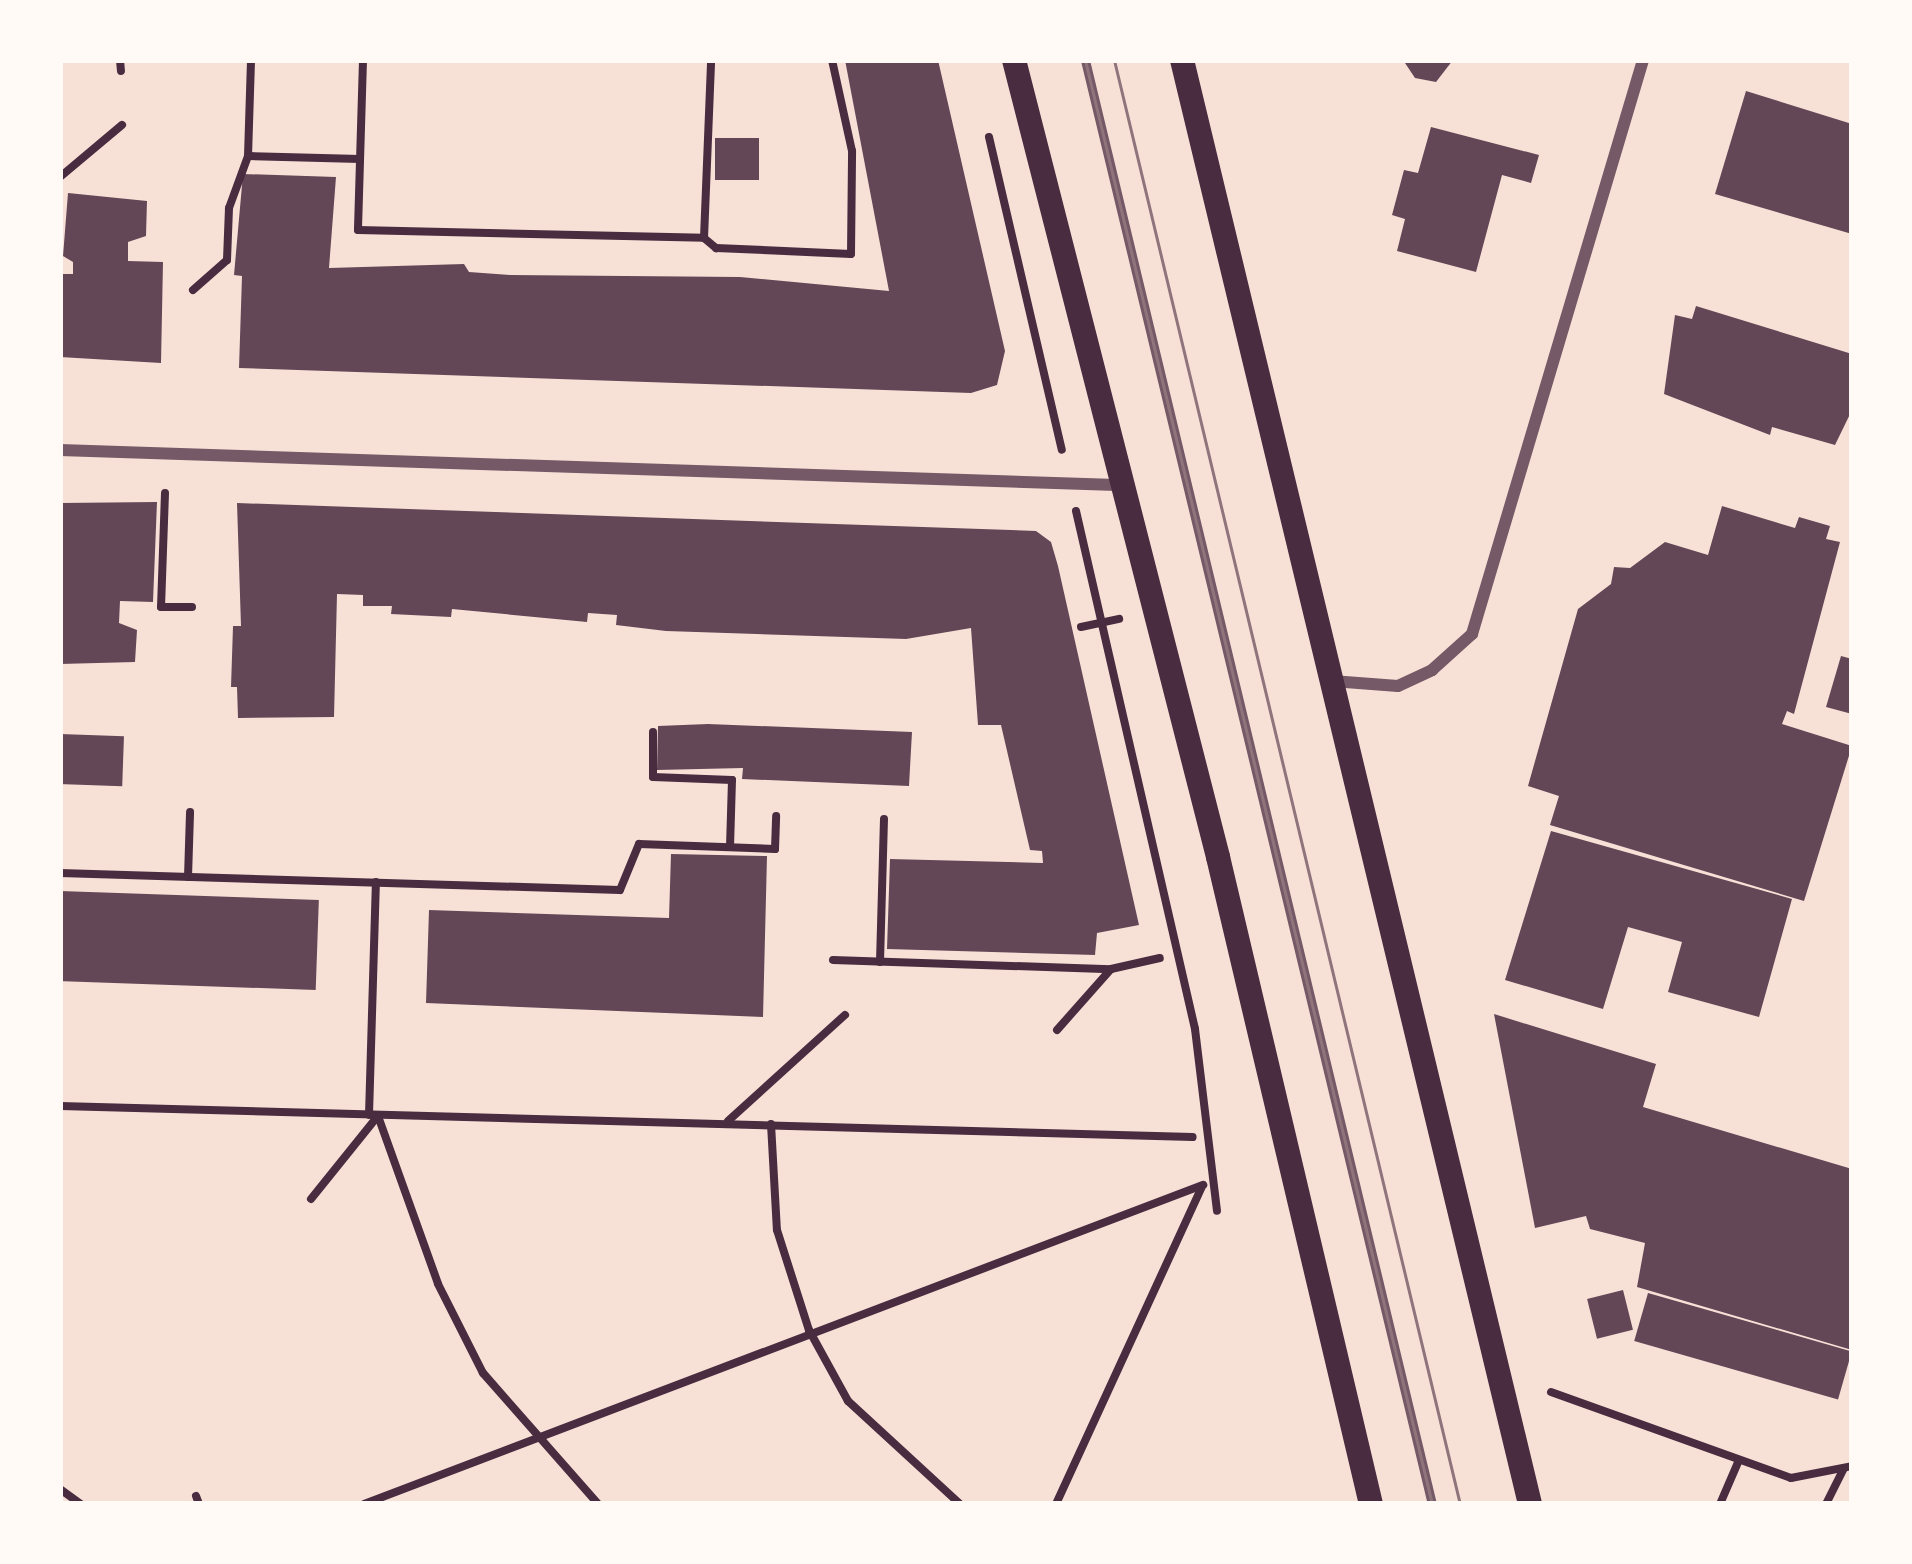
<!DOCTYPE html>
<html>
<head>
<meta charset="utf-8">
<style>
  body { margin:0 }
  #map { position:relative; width:1912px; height:1564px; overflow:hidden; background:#f7e1d7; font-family:"Fira Sans Condensed",sans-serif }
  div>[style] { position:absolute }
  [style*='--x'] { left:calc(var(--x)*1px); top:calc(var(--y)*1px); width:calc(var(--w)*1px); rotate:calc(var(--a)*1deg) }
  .building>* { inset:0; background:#644757; transform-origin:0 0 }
  .path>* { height:8px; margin:-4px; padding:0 4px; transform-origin:4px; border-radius:4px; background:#4a2c40 }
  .service>* { height:9px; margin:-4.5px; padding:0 4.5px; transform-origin:4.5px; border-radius:4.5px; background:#755966 }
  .minor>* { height:12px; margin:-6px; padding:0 6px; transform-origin:6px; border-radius:6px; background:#755966 }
  .secondary>* { height:24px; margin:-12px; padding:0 12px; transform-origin:12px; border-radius:12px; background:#4a2c40 }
  .tram>* { height:3px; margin:-1.5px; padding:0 1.5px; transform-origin:1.5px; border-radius:1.5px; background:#8f747c }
  span { translate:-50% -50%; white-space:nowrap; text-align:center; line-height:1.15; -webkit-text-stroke:12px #fffaf5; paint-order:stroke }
  .frame { position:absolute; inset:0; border:63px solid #fffaf5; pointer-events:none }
</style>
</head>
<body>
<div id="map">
  <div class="building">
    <i style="clip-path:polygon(845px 60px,938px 60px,1005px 351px,997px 385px,971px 393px,239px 368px,242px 276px,234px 275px,243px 174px,336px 177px,329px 268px,464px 264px,469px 272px,510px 275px,740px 277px,889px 291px)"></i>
    <i style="clip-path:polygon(1403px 60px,1453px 60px,1436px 82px,1415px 78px)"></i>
    <i style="clip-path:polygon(1746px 91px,1852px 124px,1852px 234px,1715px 194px)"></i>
    <i style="clip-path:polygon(1431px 127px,1539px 155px,1531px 183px,1502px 175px,1476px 272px,1397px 251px,1405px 219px,1392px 215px,1404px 170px,1418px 173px)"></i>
    <i style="left:715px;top:138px;width:44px;height:42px"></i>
    <i style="clip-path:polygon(68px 193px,147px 201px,146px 236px,128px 242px,128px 261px,163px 262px,161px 363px,60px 357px,60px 274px,73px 274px,73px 262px,63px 256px)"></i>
    <i style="clip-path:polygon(1696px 306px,1852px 354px,1852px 410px,1835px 445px,1772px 427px,1770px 435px,1664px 394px,1675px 315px,1692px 319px)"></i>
    <i style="clip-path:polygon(157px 502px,153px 602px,120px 601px,119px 623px,137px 630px,135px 662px,60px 664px,60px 503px)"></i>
    <i style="clip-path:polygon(237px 503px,1036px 531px,1051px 542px,1058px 566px,1139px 925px,1097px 933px,1095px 955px,887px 949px,890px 859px,1043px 863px,1042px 851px,1030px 850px,1001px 725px,978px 725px,971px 628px,906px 639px,666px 631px,616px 625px,617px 615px,588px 613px,587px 622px,452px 609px,451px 617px,391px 614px,392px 606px,363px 606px,363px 595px,337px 594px,334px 717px,238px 718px,237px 687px,231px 687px,233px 626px,241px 626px)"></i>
    <i style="clip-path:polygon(1722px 506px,1795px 528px,1799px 517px,1830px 526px,1826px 539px,1840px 542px,1794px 714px,1787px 711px,1782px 724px,1852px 746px,1804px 901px,1550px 825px,1559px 796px,1528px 786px,1578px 609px,1611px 584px,1614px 567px,1630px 568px,1665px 542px,1708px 555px)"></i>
    <i style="clip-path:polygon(1841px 656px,1852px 659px,1852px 714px,1826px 707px)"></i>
    <i style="clip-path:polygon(708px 724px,912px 732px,909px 786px,742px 779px,743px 768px,657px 770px,658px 726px)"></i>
    <i style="left:60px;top:734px;width:64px;height:50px;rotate:2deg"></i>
    <i style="clip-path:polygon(1551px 831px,1792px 899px,1759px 1017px,1668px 992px,1682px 942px,1628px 927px,1603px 1009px,1505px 980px)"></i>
    <i style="clip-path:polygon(671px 854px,767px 856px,763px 1017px,426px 1003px,429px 910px,669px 918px)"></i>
    <i style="left:60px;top:891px;width:259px;height:90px;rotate:2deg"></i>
    <i style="clip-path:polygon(1494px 1014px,1656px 1064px,1643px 1107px,1852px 1169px,1852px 1350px,1637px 1287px,1645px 1243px,1590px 1229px,1586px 1216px,1535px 1228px)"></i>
    <i style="left:1623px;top:1290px;width:41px;height:37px;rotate:76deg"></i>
    <i style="left:1648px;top:1293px;width:212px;height:50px;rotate:16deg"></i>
  </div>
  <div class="path">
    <i style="--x:120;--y:60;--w:11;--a:85"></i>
    <i style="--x:363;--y:60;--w:170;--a:91.7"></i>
    <i style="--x:358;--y:230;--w:346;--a:1.3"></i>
    <i style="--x:704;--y:238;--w:16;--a:40"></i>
    <i style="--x:716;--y:248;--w:135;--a:2.5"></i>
    <i style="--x:851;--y:254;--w:103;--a:-89.4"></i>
    <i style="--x:852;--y:151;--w:93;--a:-102.4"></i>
    <i style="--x:989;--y:137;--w:321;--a:76.9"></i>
    <i style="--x:248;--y:156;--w:96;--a:-88.2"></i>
    <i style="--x:60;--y:177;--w:81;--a:-40"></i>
    <i style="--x:704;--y:238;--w:178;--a:-87.7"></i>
    <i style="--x:193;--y:290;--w:45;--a:-41.4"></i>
    <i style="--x:227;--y:260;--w:52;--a:-87.8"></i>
    <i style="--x:229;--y:208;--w:55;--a:-69.9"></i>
    <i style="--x:248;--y:156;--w:112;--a:1.5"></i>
    <i style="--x:165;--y:493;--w:114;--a:92"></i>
    <i style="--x:161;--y:607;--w:31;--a:0"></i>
    <i style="--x:1076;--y:511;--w:531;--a:77.06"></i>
    <i style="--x:1195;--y:1029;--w:183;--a:83.1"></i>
    <i style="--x:1081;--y:627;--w:39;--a:-12"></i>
    <i style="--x:653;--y:732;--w:45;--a:90"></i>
    <i style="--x:653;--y:777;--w:79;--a:2.2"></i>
    <i style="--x:732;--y:780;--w:66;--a:91.7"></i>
    <i style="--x:60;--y:873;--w:560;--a:1.74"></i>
    <i style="--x:620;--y:890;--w:50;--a:-67.6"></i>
    <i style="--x:639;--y:844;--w:136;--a:2.1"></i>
    <i style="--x:775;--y:849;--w:33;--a:-88"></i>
    <i style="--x:188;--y:877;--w:65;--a:-88.2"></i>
    <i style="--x:833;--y:960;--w:278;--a:1.9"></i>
    <i style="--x:1111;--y:969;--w:50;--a:-12.7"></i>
    <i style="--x:880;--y:962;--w:143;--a:-88.4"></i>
    <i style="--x:1057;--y:1030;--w:80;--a:-48.5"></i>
    <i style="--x:60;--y:1106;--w:1133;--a:1.57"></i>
    <i style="--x:369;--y:1115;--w:233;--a:-88.3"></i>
    <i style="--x:378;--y:1116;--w:178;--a:70.3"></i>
    <i style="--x:438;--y:1284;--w:100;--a:63.2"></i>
    <i style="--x:483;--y:1373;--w:174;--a:48.7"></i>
    <i style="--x:728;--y:1121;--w:158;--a:-42.2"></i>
    <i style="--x:771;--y:1124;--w:106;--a:86.8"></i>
    <i style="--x:777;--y:1230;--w:105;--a:72.3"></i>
    <i style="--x:809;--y:1330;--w:81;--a:61.2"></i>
    <i style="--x:848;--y:1401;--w:152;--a:42.6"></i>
    <i style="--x:311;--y:1199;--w:105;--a:-51.2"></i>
    <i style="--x:1551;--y:1392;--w:255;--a:19.7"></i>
    <i style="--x:1791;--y:1478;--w:62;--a:-11.1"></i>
    <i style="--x:60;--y:1489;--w:26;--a:36"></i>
    <i style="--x:196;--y:1496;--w:9;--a:69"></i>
    <i style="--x:364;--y:1504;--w:898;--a:-20.82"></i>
    <i style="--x:1056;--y:1504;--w:349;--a:-65.3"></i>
    <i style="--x:1720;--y:1504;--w:48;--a:-66.6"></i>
    <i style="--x:1826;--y:1504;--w:40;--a:-63.4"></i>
  </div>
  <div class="service">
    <i style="--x:1085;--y:60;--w:1485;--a:76.49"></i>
  </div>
  <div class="minor">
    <i style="--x:60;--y:450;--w:1057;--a:1.9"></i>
    <i style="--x:1332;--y:681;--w:66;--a:4.3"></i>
    <i style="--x:1398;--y:686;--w:38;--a:-25"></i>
    <i style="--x:1432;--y:670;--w:54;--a:-42"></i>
    <i style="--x:1472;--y:634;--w:599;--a:-73.41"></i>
  </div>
  <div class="secondary">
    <i style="--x:1014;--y:60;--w:823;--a:75.64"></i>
    <i style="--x:1218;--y:857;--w:665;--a:76.7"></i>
    <i style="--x:1182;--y:60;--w:1485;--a:76.45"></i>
  </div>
  <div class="tram">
    <i style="--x:1085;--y:60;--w:1485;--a:76.49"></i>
    <i style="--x:1114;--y:60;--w:1485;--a:76.53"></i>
  </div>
  <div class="frame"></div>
</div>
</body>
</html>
